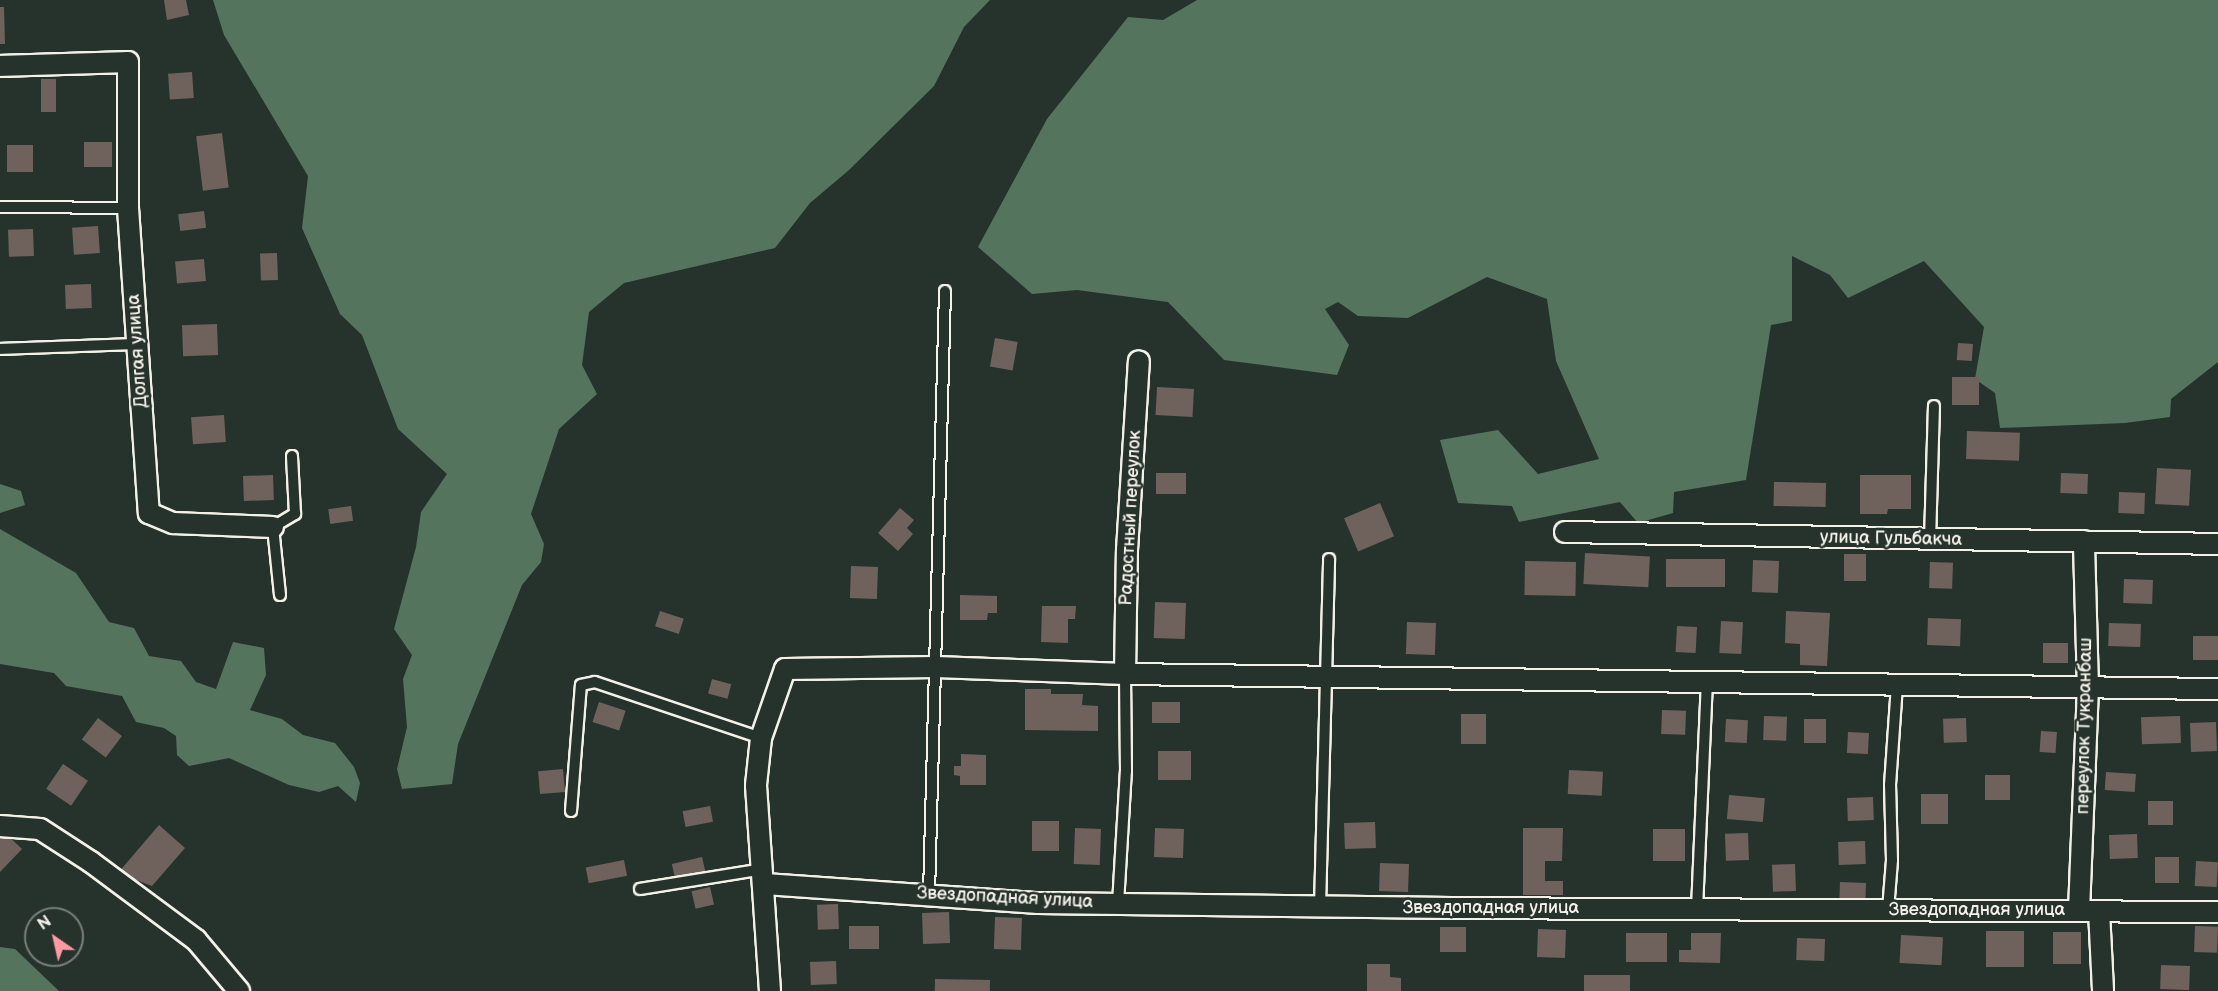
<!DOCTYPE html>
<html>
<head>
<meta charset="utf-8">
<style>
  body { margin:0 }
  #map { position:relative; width:2218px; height:991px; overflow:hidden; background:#26332d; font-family:"Balsamiq Sans",sans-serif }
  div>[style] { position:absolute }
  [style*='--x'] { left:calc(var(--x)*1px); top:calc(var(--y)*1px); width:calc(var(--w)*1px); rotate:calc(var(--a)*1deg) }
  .green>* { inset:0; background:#54745e }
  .building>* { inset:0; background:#6f625d; transform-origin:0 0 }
  .roads { filter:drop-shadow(2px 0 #f4f1e8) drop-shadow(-2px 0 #f4f1e8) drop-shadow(0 2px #f4f1e8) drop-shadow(0 -2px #f4f1e8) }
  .service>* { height:10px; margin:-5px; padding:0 5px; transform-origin:5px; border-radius:5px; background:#26332d }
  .minor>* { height:20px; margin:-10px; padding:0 10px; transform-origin:10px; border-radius:10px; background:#26332d }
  span { translate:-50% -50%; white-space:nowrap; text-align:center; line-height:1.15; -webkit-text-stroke:5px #26332d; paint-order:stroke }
  .street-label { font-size:18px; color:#f4f1e8 }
  .north { position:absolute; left:24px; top:907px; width:60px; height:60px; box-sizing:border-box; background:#26332d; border:2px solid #787f78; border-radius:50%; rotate:326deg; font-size:16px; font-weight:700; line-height:24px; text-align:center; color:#f4f1e8 }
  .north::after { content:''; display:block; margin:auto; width:21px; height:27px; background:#ff9aa2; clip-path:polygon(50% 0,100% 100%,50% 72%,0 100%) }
</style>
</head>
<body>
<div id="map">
  <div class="green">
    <i style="clip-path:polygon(213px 0,990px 0,964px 27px,934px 86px,849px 170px,810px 203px,775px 248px,624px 283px,589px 312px,582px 365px,597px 394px,559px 429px,531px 514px,544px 544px,541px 562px,522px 585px,495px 652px,458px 744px,452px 784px,402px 789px,397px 769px,407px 727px,403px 679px,412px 655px,394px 629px,416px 547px,421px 512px,447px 474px,398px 429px,362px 335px,340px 314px,302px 228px,308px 176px,224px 35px)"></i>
    <i style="clip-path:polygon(1197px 0,2218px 0,2218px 362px,2171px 399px,2170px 417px,2125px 423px,2000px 428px,1995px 393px,1975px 379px,1984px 327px,1924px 261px,1848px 298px,1830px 275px,1792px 256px,1792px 321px,1771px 325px,1746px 480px,1674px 492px,1673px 513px,1638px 523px,1620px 502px,1519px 522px,1512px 506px,1458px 503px,1440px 440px,1498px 430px,1538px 474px,1599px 459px,1556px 361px,1547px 299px,1487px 277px,1408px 318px,1358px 316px,1338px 302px,1325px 309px,1349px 345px,1337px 375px,1224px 360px,1168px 302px,1077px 290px,1032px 294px,978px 247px,1047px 119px,1128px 17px,1163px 20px)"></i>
    <i style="clip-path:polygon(0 484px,21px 491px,25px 505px,0 513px)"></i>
    <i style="clip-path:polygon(0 529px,76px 573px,109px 622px,134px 628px,149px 656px,181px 661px,196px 682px,216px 689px,233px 642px,264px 648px,266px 675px,250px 710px,282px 719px,303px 735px,335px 743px,354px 767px,360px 783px,356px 802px,338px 786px,319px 792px,289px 785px,229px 758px,189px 766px,177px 755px,176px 736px,164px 728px,136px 722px,122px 696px,66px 686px,54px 673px,0 664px)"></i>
    <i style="clip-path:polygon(0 947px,15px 949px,59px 991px,0 991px)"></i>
  </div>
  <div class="building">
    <i style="clip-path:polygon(164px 0,186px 0,189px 15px,167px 20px)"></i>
    <i style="clip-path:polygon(0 7px,4px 7px,5px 44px,0 44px)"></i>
    <i style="left:192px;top:72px;width:26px;height:24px;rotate:86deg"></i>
    <i style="left:41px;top:79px;width:15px;height:33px"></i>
    <i style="left:222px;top:133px;width:55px;height:26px;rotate:83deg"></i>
    <i style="left:112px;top:142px;width:25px;height:28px;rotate:90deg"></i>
    <i style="left:7px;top:145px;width:26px;height:27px"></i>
    <i style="left:204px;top:211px;width:17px;height:26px;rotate:83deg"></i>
    <i style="left:98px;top:226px;width:27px;height:26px;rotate:86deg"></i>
    <i style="left:33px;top:229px;width:27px;height:25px;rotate:88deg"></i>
    <i style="left:277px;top:253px;width:27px;height:17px;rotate:88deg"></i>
    <i style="left:204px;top:259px;width:22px;height:29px;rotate:85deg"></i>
    <i style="left:91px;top:284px;width:24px;height:26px;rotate:88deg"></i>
    <i style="left:217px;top:324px;width:31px;height:35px;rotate:88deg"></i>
    <i style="left:995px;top:338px;width:23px;height:29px;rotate:10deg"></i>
    <i style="left:1958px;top:343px;width:15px;height:17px;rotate:4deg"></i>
    <i style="left:1979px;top:377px;width:28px;height:27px;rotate:90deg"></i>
    <i style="left:1157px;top:387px;width:37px;height:28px;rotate:3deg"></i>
    <i style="left:224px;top:415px;width:27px;height:33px;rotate:86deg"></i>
    <i style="left:1967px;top:431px;width:53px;height:28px;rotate:2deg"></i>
    <i style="left:2157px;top:468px;width:34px;height:36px;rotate:3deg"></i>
    <i style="left:1156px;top:473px;width:30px;height:21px"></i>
    <i style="left:2061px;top:473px;width:27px;height:20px;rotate:2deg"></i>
    <i style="left:273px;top:475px;width:25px;height:30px;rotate:88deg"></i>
    <i style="clip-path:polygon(1860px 475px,1911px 475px,1911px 509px,1888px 509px,1887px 514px,1860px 514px)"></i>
    <i style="left:1774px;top:482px;width:52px;height:24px;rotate:1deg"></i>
    <i style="left:2119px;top:492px;width:26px;height:21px;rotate:2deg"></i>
    <i style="left:1380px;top:503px;width:36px;height:39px;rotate:67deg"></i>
    <i style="left:351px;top:506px;width:15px;height:23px;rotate:82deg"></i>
    <i style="clip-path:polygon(900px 508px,914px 520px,907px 528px,913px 534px,898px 551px,878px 533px)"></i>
    <i style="left:1585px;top:553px;width:65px;height:31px;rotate:3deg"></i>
    <i style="left:1844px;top:554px;width:22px;height:27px"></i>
    <i style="left:1666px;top:559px;width:59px;height:28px"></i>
    <i style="left:1753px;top:560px;width:26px;height:32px;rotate:2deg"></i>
    <i style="left:1525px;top:561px;width:51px;height:34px;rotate:1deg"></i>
    <i style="left:1930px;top:562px;width:23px;height:26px;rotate:2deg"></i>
    <i style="left:851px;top:566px;width:27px;height:32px;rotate:2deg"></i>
    <i style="left:2124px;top:579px;width:29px;height:24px;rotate:2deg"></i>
    <i style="clip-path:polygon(960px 595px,997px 596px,997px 613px,988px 613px,987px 620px,960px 620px)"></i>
    <i style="left:1155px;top:602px;width:31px;height:36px;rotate:2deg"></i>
    <i style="clip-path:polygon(1042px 606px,1076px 606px,1075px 619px,1068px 619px,1068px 643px,1041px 642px)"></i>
    <i style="left:660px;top:611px;width:25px;height:16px;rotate:18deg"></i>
    <i style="clip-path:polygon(1786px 611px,1830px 613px,1827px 666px,1800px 665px,1800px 644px,1785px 643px)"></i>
    <i style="left:1928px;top:618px;width:33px;height:27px;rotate:2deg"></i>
    <i style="left:1721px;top:621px;width:22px;height:32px;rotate:3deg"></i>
    <i style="left:1407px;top:622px;width:29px;height:32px;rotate:2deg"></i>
    <i style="left:2109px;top:623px;width:32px;height:23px;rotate:2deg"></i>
    <i style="left:1677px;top:626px;width:20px;height:26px;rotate:3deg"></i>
    <i style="left:2193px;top:636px;width:25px;height:24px"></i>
    <i style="left:2043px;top:643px;width:25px;height:20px"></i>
    <i style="left:712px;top:679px;width:20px;height:15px;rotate:15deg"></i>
    <i style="clip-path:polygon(1025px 689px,1051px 689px,1051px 694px,1083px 694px,1082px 705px,1098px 706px,1098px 731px,1025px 730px)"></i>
    <i style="left:599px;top:702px;width:28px;height:21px;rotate:18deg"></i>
    <i style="left:1152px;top:702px;width:28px;height:21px"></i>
    <i style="left:1662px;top:710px;width:24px;height:24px;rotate:2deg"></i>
    <i style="left:1461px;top:714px;width:25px;height:30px"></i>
    <i style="left:1764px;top:716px;width:23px;height:24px;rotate:2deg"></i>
    <i style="left:2180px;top:716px;width:27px;height:39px;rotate:88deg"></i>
    <i style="left:98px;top:718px;width:30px;height:27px;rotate:37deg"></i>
    <i style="left:1966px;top:718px;width:24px;height:23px;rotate:88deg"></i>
    <i style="left:1726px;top:719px;width:22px;height:23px;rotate:3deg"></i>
    <i style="left:1804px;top:719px;width:22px;height:24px"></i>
    <i style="left:2216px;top:722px;width:29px;height:26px;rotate:88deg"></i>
    <i style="left:2041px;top:731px;width:16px;height:21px;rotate:4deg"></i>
    <i style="left:1848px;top:732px;width:21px;height:21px;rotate:3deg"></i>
    <i style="left:1158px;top:751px;width:33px;height:29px"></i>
    <i style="clip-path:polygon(961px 754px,986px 755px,986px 785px,960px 785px,960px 776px,954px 775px,954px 766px,961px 766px)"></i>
    <i style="left:63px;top:764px;width:30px;height:30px;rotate:34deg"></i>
    <i style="left:563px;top:769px;width:23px;height:25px;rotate:85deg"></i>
    <i style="left:1569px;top:770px;width:34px;height:24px;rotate:3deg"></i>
    <i style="left:2106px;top:772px;width:30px;height:18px;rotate:4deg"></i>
    <i style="left:1985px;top:775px;width:25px;height:25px"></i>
    <i style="left:1921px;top:794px;width:27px;height:30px"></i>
    <i style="left:1729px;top:795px;width:36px;height:24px;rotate:5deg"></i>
    <i style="left:1873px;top:797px;width:23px;height:26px;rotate:88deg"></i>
    <i style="left:2148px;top:801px;width:25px;height:24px"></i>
    <i style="left:710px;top:806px;width:16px;height:28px;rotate:79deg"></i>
    <i style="left:1032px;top:821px;width:27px;height:30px"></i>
    <i style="left:1375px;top:822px;width:26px;height:31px;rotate:88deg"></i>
    <i style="clip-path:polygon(159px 825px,185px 848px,152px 886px,118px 873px)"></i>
    <i style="left:1075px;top:828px;width:26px;height:36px;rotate:2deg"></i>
    <i style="left:1155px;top:828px;width:29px;height:29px;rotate:2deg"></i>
    <i style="clip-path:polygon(1523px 828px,1563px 828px,1562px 861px,1545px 861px,1545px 881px,1563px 881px,1563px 895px,1523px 895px)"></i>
    <i style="left:1653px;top:829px;width:32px;height:32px"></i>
    <i style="clip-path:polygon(2px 830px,22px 849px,0 872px,0 833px)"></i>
    <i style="left:1748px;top:833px;width:27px;height:23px;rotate:88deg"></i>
    <i style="left:2137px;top:834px;width:24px;height:28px;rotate:88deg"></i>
    <i style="left:1865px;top:841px;width:23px;height:27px;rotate:88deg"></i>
    <i style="left:702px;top:857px;width:17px;height:31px;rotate:77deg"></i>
    <i style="left:2155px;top:857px;width:24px;height:26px"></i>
    <i style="left:624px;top:860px;width:16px;height:39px;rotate:79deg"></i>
    <i style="left:2196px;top:861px;width:22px;height:25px;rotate:3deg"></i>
    <i style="left:1380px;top:863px;width:29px;height:28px;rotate:2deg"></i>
    <i style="left:1795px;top:864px;width:27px;height:23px;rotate:88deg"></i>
    <i style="left:1840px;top:882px;width:26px;height:21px;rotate:2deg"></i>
    <i style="left:710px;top:887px;width:18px;height:19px;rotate:77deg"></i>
    <i style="left:838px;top:904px;width:25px;height:21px;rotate:88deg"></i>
    <i style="left:949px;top:912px;width:31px;height:27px;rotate:88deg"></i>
    <i style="left:995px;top:917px;width:27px;height:32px;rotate:2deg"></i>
    <i style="left:849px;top:926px;width:30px;height:23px"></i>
    <i style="left:2195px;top:926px;width:23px;height:26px;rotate:2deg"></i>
    <i style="left:1440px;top:927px;width:26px;height:25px"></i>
    <i style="left:1538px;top:929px;width:28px;height:28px;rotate:2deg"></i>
    <i style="left:1986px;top:931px;width:38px;height:36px"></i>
    <i style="left:2053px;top:932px;width:28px;height:32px"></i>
    <i style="left:1626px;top:933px;width:41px;height:29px"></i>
    <i style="clip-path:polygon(1691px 933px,1721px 933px,1720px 963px,1679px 962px,1679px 950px,1691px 950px)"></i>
    <i style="left:1901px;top:935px;width:42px;height:28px;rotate:3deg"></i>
    <i style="left:1797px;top:938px;width:28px;height:22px;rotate:2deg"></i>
    <i style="left:836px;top:961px;width:23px;height:26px;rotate:88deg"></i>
    <i style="clip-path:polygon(1367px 964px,1390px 964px,1390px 977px,1401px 978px,1401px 991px,1367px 991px)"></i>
    <i style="left:2161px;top:965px;width:29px;height:24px;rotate:2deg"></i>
    <i style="left:1584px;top:975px;width:46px;height:16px"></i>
    <i style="left:935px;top:979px;width:55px;height:12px;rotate:1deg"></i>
  </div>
  <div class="roads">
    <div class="service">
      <i style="--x:0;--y:207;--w:128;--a:0.4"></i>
      <i style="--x:0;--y:349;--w:137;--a:-2.1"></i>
      <i style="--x:1930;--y:540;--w:134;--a:-88.3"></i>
      <i style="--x:280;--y:595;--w:68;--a:-95.9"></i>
      <i style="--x:273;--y:527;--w:26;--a:-31"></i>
      <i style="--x:295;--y:514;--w:58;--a:-93"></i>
      <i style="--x:571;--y:811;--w:126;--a:-85.5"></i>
      <i style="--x:581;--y:685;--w:14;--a:-12"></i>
      <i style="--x:595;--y:682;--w:175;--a:18.6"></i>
      <i style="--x:640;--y:889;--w:125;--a:-9.2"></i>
      <i style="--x:929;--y:894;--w:603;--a:-88.48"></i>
      <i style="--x:1118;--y:904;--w:133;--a:-86.6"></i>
      <i style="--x:1126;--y:771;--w:97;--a:-90.6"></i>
      <i style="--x:1320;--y:907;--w:348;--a:-88.5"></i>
      <i style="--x:1697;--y:909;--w:226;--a:-87.5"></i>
      <i style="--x:1888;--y:910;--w:50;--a:-85.4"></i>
      <i style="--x:1892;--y:860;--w:75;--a:-91.5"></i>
      <i style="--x:1890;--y:785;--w:100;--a:-86"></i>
    </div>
    <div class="minor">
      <i style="--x:0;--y:66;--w:128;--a:-1.8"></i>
      <i style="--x:128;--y:62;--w:146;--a:90"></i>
      <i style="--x:128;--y:208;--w:306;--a:86.1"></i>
      <i style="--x:149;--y:513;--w:26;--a:23"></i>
      <i style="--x:173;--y:523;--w:100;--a:2.3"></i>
      <i style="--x:1565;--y:532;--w:653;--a:1.05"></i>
      <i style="--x:1125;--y:674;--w:124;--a:-89.1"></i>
      <i style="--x:1127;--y:550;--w:189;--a:-86.4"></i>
      <i style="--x:0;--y:826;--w:40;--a:4.3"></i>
      <i style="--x:40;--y:829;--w:61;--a:32.9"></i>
      <i style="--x:91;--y:862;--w:131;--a:36.6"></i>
      <i style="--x:196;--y:940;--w:67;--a:49.9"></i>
      <i style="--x:765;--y:884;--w:274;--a:4"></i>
      <i style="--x:1038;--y:903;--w:413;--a:0.7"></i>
      <i style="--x:1451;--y:908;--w:767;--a:0.3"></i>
      <i style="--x:2079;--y:911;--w:223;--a:-87.7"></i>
      <i style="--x:2088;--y:688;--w:147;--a:-91.6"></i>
      <i style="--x:2099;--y:911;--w:80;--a:87.1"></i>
      <i style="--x:770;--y:991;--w:206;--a:-93.9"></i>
      <i style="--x:756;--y:785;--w:47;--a:-83.9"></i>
      <i style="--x:761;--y:738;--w:73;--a:-70.8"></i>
      <i style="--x:785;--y:669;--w:151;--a:-0.8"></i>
      <i style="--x:936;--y:667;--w:189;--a:2.1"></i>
      <i style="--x:1125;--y:674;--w:1093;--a:0.79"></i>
    </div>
  </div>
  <div class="street-label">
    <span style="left:138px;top:351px;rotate:-94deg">Долгая улица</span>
    <span style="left:1131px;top:518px;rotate:-87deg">Радостный переулок</span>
    <span style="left:1891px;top:539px;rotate:1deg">улица Гульбакча</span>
    <span style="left:2085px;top:726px;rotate:-89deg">переулок Тукранбаш</span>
    <span style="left:1005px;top:898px;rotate:3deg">Звездопадная улица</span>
    <span style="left:1491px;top:908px">Звездопадная улица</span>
    <span style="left:1977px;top:910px">Звездопадная улица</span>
  </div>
  <div class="north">N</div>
</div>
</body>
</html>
